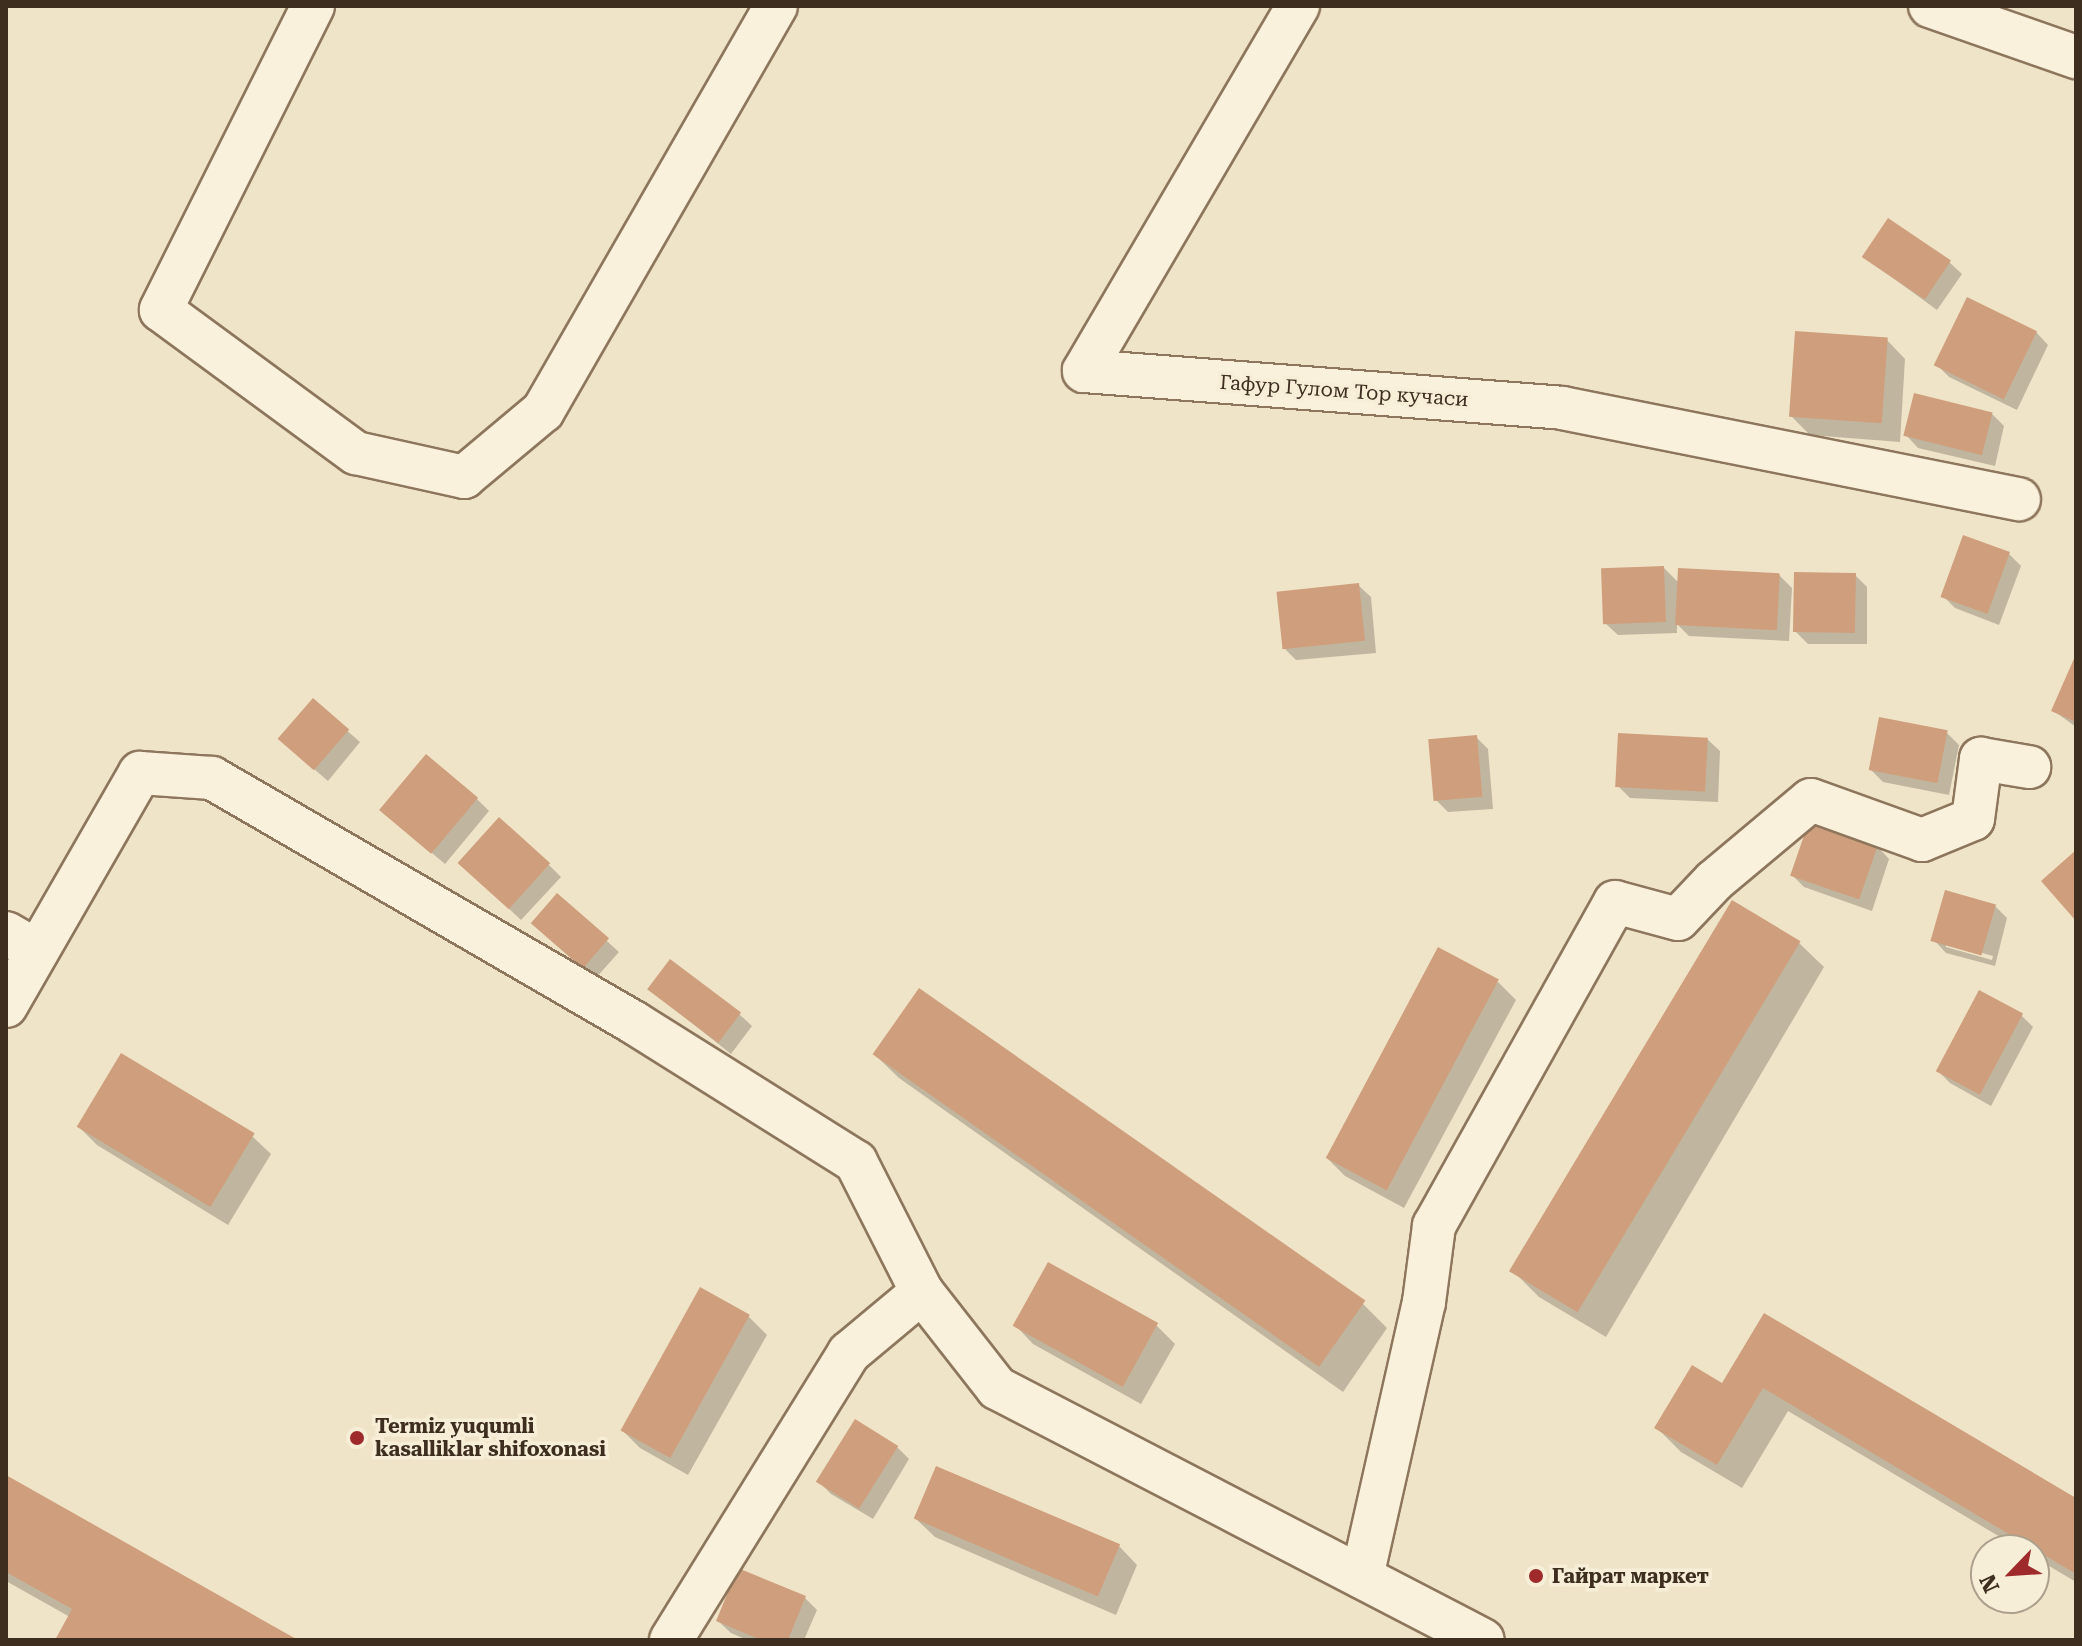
<!DOCTYPE html>
<html>
<head>
<meta charset="utf-8">
<style>
  body { margin:0 }
  #map { position:relative; width:2082px; height:1646px; overflow:hidden; background:#f0e4c8; font-family:"Roboto Serif",serif }
  div>[style] { position:absolute }
  [style*='--x'] { left:calc(var(--x)*1px); top:calc(var(--y)*1px); width:calc(var(--w)*1px); rotate:calc(var(--a)*1deg) }
  .shadow>* { inset:0; background:#0003 }
  .building>* { inset:0; background:#cf9f7d; transform-origin:0 0 }
  .roads { filter:drop-shadow(2px 0 #8d765c) drop-shadow(-2px 0 #8d765c) drop-shadow(0 2px #8d765c) drop-shadow(0 -2px #8d765c) }
  .minor>* { height:42px; margin:-21px; padding:0 21px; transform-origin:21px; border-radius:21px; background:#faf1dc }
  .dots>* { width:22px; height:22px; translate:-50% -50%; box-sizing:border-box; border:4px solid #f7eed8; border-radius:50% }
  span { translate:-50% -50%; white-space:nowrap; text-align:center; line-height:1.15; -webkit-text-stroke:7px #f7eed8; paint-order:stroke }
  .street-label { font-size:20px; color:#3d2e20 }
  .poi-label { font-size:20px; color:#3d2e20; font-weight:700 }
  .left { translate:0 -50%; text-align:left }
  .frame { position:absolute; inset:0; border:8px solid #3d2e20; pointer-events:none }
  .north { position:absolute; left:1970px; top:1534px; width:80px; height:80px; box-sizing:border-box; background:#f7eed8; border:2px solid #ada18e; border-radius:50%; rotate:245deg; font-size:22px; font-weight:700; line-height:32px; text-align:center; color:#3d2e20 }
  .north::after { content:''; display:block; margin:auto; width:28px; height:36px; background:#9e2a2b; clip-path:polygon(50% 0,100% 100%,50% 72%,0 100%) }
</style>
</head>
<body>
<div id="map">
  <div class="shadow">
    <i style="clip-path:polygon(1864px 257px,1949px 262px,1962px 274px,1937px 310px)"></i>
    <i style="clip-path:polygon(2036px 332px,2048px 345px,2017px 410px,1949px 377px,1937px 365px)"></i>
    <i style="clip-path:polygon(1887px 340px,1905px 359px,1900px 442px,1810px 435px,1791px 416px)"></i>
    <i style="clip-path:polygon(1992px 414px,2004px 426px,1995px 466px,1918px 448px,1906px 435px)"></i>
    <i style="clip-path:polygon(2009px 554px,2021px 566px,1999px 625px,1955px 608px,1943px 596px)"></i>
    <i style="clip-path:polygon(1664px 568px,1679px 583px,1779px 575px,1792px 588px,1789px 641px,1689px 636px,1677px 624px,1677px 633px,1618px 635px,1605px 623px)"></i>
    <i style="clip-path:polygon(1855px 575px,1867px 587px,1867px 644px,1808px 644px,1795px 631px)"></i>
    <i style="clip-path:polygon(1358px 585px,1371px 597px,1376px 653px,1296px 660px,1284px 648px)"></i>
    <i style="clip-path:polygon(2076px 659px,2076px 727px,2054px 711px)"></i>
    <i style="clip-path:polygon(313px 701px,360px 742px,328px 781px,293px 751px)"></i>
    <i style="clip-path:polygon(1947px 733px,1959px 745px,1949px 795px,1883px 782px,1871px 770px)"></i>
    <i style="clip-path:polygon(1476px 737px,1488px 749px,1493px 809px,1448px 812px,1436px 800px)"></i>
    <i style="clip-path:polygon(1707px 739px,1720px 751px,1718px 802px,1630px 798px,1618px 786px)"></i>
    <i style="clip-path:polygon(477px 799px,489px 811px,445px 864px,394px 821px)"></i>
    <i style="clip-path:polygon(1877px 846px,1889px 859px,1872px 911px,1804px 887px,1792px 875px)"></i>
    <i style="clip-path:polygon(549px 865px,561px 877px,521px 920px,473px 875px)"></i>
    <i style="clip-path:polygon(557px 896px,619px 952px,595px 979px,545px 935px)"></i>
    <i style="clip-path:polygon(evenodd,1995px 906px,2007px 918px,1995px 966px,1946px 953px,1934px 940px,1995px 906px,1946px 943px,1993px 956px,1992px 960px,1946px 947px,1946px 943px)"></i>
    <i style="clip-path:polygon(1799px 943px,1824px 967px,1606px 1337px,1539px 1297px,1515px 1273px)"></i>
    <i style="clip-path:polygon(1498px 982px,1516px 1000px,1404px 1208px,1345px 1176px,1326px 1157px)"></i>
    <i style="clip-path:polygon(649px 989px,739px 1014px,752px 1026px,731px 1054px)"></i>
    <i style="clip-path:polygon(2021px 1015px,2033px 1027px,1991px 1106px,1950px 1083px,1938px 1071px)"></i>
    <i style="clip-path:polygon(874px 1054px,1363px 1304px,1387px 1328px,1343px 1392px,899px 1078px)"></i>
    <i style="clip-path:polygon(78px 1126px,252px 1136px,271px 1154px,228px 1225px,97px 1145px)"></i>
    <i style="clip-path:polygon(748px 1316px,767px 1335px,688px 1475px,640px 1448px,622px 1430px)"></i>
    <i style="clip-path:polygon(1764px 1316px,2076px 1501px,2076px 1582px,2034px 1557px,2034px 1550px,2022px 1550px,1788px 1411px,1742px 1488px,1681px 1452px,1657px 1428px,1723px 1385px)"></i>
    <i style="clip-path:polygon(1015px 1325px,1157px 1326px,1175px 1344px,1141px 1404px,1033px 1344px)"></i>
    <i style="clip-path:polygon(897px 1447px,909px 1459px,873px 1519px,831px 1494px,819px 1482px)"></i>
    <i style="clip-path:polygon(6px 1478px,294px 1640px,57px 1640px,70px 1617px,6px 1581px)"></i>
    <i style="clip-path:polygon(916px 1519px,1119px 1546px,1137px 1565px,1116px 1615px,935px 1537px)"></i>
    <i style="clip-path:polygon(805px 1598px,817px 1610px,804px 1640px,747px 1640px,731px 1633px,718px 1621px)"></i>
  </div>
  <div class="building">
    <i style="left:1888px;top:218px;width:76px;height:47px;rotate:34deg"></i>
    <i style="left:1967px;top:297px;width:78px;height:76px;rotate:26deg"></i>
    <i style="left:1795px;top:331px;width:93px;height:86px;rotate:4deg"></i>
    <i style="left:1914px;top:393px;width:81px;height:44px;rotate:14deg"></i>
    <i style="left:1963px;top:535px;width:50px;height:66px;rotate:20deg"></i>
    <i style="left:1664px;top:566px;width:56px;height:63px;rotate:88deg"></i>
    <i style="left:1678px;top:568px;width:102px;height:57px;rotate:3deg"></i>
    <i style="left:1794px;top:572px;width:62px;height:60px;rotate:1deg"></i>
    <i style="left:1359px;top:583px;width:58px;height:83px;rotate:84deg"></i>
    <i style="clip-path:polygon(2076px 654px,2076px 722px,2051px 711px)"></i>
    <i style="left:313px;top:698px;width:48px;height:54px;rotate:41deg"></i>
    <i style="left:1879px;top:717px;width:70px;height:54px;rotate:11deg"></i>
    <i style="left:1618px;top:733px;width:90px;height:54px;rotate:3deg"></i>
    <i style="left:1477px;top:735px;width:62px;height:49px;rotate:85deg"></i>
    <i style="left:426px;top:754px;width:68px;height:73px;rotate:40deg"></i>
    <i style="left:499px;top:817px;width:69px;height:62px;rotate:42deg"></i>
    <i style="left:1809px;top:821px;width:73px;height:58px;rotate:19deg"></i>
    <i style="clip-path:polygon(2076px 850px,2076px 921px,2041px 881px)"></i>
    <i style="left:1945px;top:890px;width:53px;height:53px;rotate:16deg"></i>
    <i style="left:557px;top:893px;width:69px;height:40px;rotate:41deg"></i>
    <i style="left:1732px;top:900px;width:80px;height:433px;rotate:31deg"></i>
    <i style="left:1438px;top:947px;width:69px;height:239px;rotate:28deg"></i>
    <i style="left:670px;top:959px;width:89px;height:38px;rotate:37deg"></i>
    <i style="left:919px;top:988px;width:545px;height:81px;rotate:35deg"></i>
    <i style="left:1979px;top:990px;width:50px;height:92px;rotate:28deg"></i>
    <i style="left:121px;top:1053px;width:156px;height:86px;rotate:31deg"></i>
    <i style="left:1048px;top:1262px;width:126px;height:73px;rotate:29deg"></i>
    <i style="left:700px;top:1287px;width:57px;height:164px;rotate:29deg"></i>
    <i style="clip-path:polygon(1764px 1313px,2076px 1498px,2076px 1574px,1763px 1388px,1717px 1465px,1654px 1428px,1692px 1365px,1722px 1383px)"></i>
    <i style="left:855px;top:1419px;width:51px;height:74px;rotate:32deg"></i>
    <i style="left:936px;top:1466px;width:200px;height:57px;rotate:23deg"></i>
    <i style="clip-path:polygon(6px 1475px,298px 1640px,55px 1640px,72px 1609px,6px 1572px)"></i>
    <i style="clip-path:polygon(738px 1568px,806px 1596px,788px 1640px,761px 1640px,716px 1621px)"></i>
  </div>
  <div class="roads">
    <div class="minor">
      <i style="--x:313;--y:6;--w:340;--a:116.6"></i>
      <i style="--x:161;--y:310;--w:242;--a:36.3"></i>
      <i style="--x:356;--y:453;--w:111;--a:12.5"></i>
      <i style="--x:464;--y:477;--w:103;--a:-39.9"></i>
      <i style="--x:543;--y:411;--w:467;--a:-60.1"></i>
      <i style="--x:1298;--y:6;--w:423;--a:120.4"></i>
      <i style="--x:1084;--y:371;--w:479;--a:4.4"></i>
      <i style="--x:1562;--y:408;--w:466;--a:11.3"></i>
      <i style="--x:1930;--y:6;--w:155;--a:19.3"></i>
      <i style="--x:6;--y:933;--w:36;--a:30"></i>
      <i style="--x:6;--y:1006;--w:269;--a:-60.1"></i>
      <i style="--x:140;--y:773;--w:72;--a:4"></i>
      <i style="--x:212;--y:778;--w:487;--a:30.1"></i>
      <i style="--x:633;--y:1022;--w:263;--a:32.1"></i>
      <i style="--x:856;--y:1162;--w:146;--a:63.1"></i>
      <i style="--x:922;--y:1292;--w:122;--a:52"></i>
      <i style="--x:997;--y:1388;--w:547;--a:27.41"></i>
      <i style="--x:1362;--y:1577;--w:282;--a:-77.3"></i>
      <i style="--x:1424;--y:1302;--w:77;--a:-82.5"></i>
      <i style="--x:1434;--y:1226;--w:371;--a:-60.8"></i>
      <i style="--x:1615;--y:902;--w:65;--a:15.1"></i>
      <i style="--x:1678;--y:919;--w:52;--a:-46.5"></i>
      <i style="--x:1714;--y:881;--w:126;--a:-39.9"></i>
      <i style="--x:1811;--y:800;--w:118;--a:19.8"></i>
      <i style="--x:1922;--y:840;--w:55;--a:-22.4"></i>
      <i style="--x:1973;--y:819;--w:61;--a:-82.4"></i>
      <i style="--x:1981;--y:759;--w:49;--a:9.5"></i>
      <i style="--x:671;--y:1640;--w:338;--a:-58.2"></i>
      <i style="--x:849;--y:1353;--w:95;--a:-39.9"></i>
    </div>
  </div>
  <div class="dots">
    <i style="left:357px;top:1438px;background:#9e2a2b"></i>
    <i style="left:1536px;top:1576px;background:#9e2a2b"></i>
  </div>
  <div class="street-label">
    <span style="left:1344px;top:391px;rotate:4deg">Гафур Гулом Тор кучаси</span>
  </div>
  <div class="poi-label">
    <span class="left" style="left:375px;top:1438px">Termiz yuqumli<br>kasalliklar shifoxonasi</span>
    <span class="left" style="left:1552px;top:1576px">Гайрат маркет</span>
  </div>
  <div class="frame"></div>
  <div class="north">N</div>
</div>
</body>
</html>
